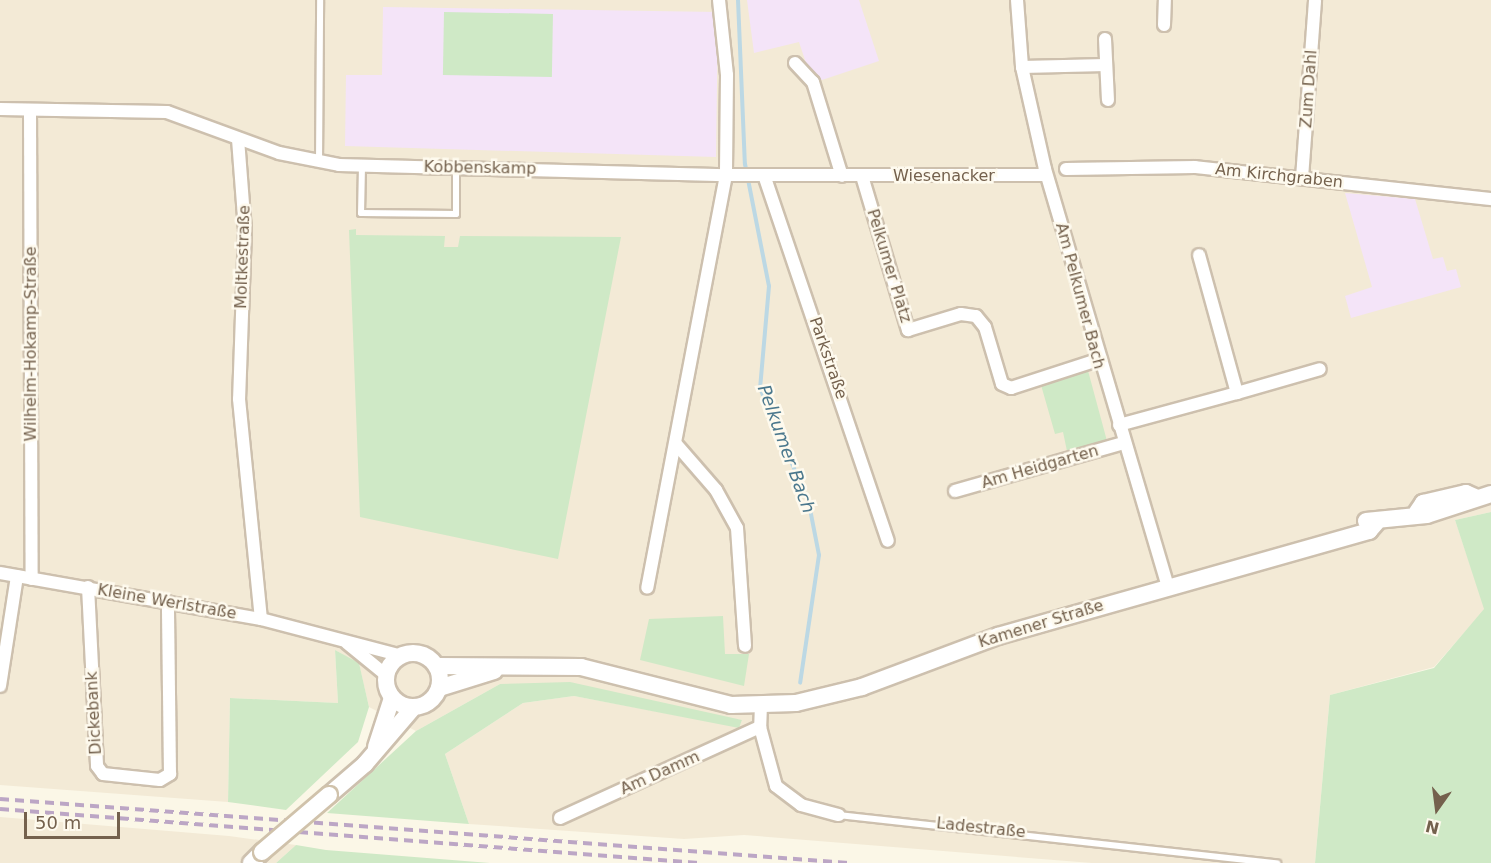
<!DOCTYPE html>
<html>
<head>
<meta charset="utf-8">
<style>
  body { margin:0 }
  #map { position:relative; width:1491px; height:863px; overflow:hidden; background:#fbf7e7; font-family:"DejaVu Sans",sans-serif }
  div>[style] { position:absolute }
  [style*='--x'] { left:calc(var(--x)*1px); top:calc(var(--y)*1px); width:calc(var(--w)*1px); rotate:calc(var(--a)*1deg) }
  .residential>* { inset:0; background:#f3ead6 }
  .education>* { inset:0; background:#f4e4f8 }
  .green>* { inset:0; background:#cfe9c6; transform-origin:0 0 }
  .stream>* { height:4px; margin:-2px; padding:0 2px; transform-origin:2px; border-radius:2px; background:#bcd8e4 }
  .roads { filter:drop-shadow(2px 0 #cdc0ae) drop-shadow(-2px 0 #cdc0ae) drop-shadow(0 2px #cdc0ae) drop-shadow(0 -2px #cdc0ae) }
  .service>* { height:6px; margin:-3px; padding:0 3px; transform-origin:3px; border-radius:3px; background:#fff }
  .minor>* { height:12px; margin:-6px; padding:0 6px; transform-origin:6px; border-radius:6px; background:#fff }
  .secondary>* { height:16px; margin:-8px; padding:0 8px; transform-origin:8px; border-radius:8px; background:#fff }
  .secondary>.ring { margin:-8px; padding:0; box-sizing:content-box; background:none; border:16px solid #fff; border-radius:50% }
  .rail>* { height:4px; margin-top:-2px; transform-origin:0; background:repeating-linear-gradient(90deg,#bca6c5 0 9px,transparent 0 15px) }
  .bridges { filter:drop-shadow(2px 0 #d0c2ab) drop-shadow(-2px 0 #d0c2ab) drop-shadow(0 2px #d0c2ab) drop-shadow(0 -2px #d0c2ab) }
  .secondary-bridge>* { height:16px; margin:-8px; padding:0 8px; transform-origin:8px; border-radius:8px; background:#fff }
  span { translate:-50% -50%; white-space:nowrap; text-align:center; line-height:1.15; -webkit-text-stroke:5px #fefaee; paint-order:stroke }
  .street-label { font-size:16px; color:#74614d }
  .water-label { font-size:18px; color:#4b788d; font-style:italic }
  .north { position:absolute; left:1407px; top:779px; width:60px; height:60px; -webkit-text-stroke:4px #fefaee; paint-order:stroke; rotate:194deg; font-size:16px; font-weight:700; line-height:24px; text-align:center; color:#74614d }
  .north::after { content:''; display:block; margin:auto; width:21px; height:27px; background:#74614d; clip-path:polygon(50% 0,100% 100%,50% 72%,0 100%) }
  .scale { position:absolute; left:24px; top:812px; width:96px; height:27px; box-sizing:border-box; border:3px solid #74614d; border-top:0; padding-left:8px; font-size:18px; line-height:21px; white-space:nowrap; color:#74614d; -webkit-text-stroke:4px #fefaee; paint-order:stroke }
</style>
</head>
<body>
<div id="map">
  <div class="residential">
    <i style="clip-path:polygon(0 0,1491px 0,1491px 512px,1455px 520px,1485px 609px,1434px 667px,1330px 695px,1315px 863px,1092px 863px,744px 835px,684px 839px,469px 824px,445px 754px,523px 703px,574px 696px,739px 727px,742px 720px,500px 684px,416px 731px,369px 707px,359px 664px,335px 650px,338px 703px,230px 698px,228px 802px,0 785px)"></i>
    <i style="clip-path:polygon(0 817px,229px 836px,296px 845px,276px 863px,0 863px)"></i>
  </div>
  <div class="education">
    <i style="clip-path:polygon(747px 0,859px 0,879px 61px,822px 80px,807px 66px,799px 42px,754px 53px)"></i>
    <i style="clip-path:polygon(383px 7px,718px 12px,716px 157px,345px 146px,346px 75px,382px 75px)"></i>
    <i style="clip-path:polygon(1345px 193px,1415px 199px,1433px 259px,1443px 257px,1447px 271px,1456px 269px,1461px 287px,1351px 318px,1345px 296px,1372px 287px)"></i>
  </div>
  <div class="green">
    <i style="left:444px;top:12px;width:109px;height:63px;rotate:1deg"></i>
    <i style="clip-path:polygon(356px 229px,356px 235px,445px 236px,444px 247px,458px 247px,460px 236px,621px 237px,558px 559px,360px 517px,349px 230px)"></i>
    <i style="clip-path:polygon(1087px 367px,1107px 441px,1067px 451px,1063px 432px,1055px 434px,1041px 385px,1047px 377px)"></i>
    <i style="clip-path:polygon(1491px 512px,1491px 863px,1315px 863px,1330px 695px,1434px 668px,1484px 609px,1455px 520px)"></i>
    <i style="clip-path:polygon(723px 616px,725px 654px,749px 654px,744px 686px,640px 660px,649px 619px)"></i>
    <i style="clip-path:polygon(335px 650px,359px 663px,369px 707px,358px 742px,286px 810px,228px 802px,230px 698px,338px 703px)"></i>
    <i style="clip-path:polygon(570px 682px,742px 720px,739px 728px,574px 696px,523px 703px,445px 754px,469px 824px,327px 813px,416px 731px,500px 684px)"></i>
    <i style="clip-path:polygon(296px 845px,326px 850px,490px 863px,276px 863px)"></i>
  </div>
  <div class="stream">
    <i style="--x:738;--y:0;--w:164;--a:87.6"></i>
    <i style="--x:745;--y:164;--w:124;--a:78.9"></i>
    <i style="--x:769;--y:286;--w:102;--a:95"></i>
    <i style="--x:760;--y:388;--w:126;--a:67.1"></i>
    <i style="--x:809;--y:504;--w:52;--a:78.9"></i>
    <i style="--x:819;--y:555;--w:129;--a:98.4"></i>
  </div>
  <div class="roads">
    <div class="service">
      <i style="--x:319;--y:163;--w:163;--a:-89.6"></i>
      <i style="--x:362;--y:166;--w:47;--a:91.2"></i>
      <i style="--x:361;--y:213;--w:95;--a:0.6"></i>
      <i style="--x:456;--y:214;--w:46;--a:-90"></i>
      <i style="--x:839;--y:815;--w:441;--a:6.3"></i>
    </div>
    <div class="minor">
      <i style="--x:719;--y:0;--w:75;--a:83.9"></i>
      <i style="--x:727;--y:75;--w:100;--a:90.6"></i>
      <i style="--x:726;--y:175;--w:320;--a:0"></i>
      <i style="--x:1017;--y:0;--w:67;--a:85.7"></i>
      <i style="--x:1022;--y:67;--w:105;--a:77.3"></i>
      <i style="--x:1045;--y:169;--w:435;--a:73.6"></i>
      <i style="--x:1164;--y:25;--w:25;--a:-88"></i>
      <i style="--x:1105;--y:39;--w:61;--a:87.2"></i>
      <i style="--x:795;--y:63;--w:26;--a:47"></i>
      <i style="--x:813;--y:82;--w:98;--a:72.9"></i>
      <i style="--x:1022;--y:67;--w:84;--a:-1.4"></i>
      <i style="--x:0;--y:109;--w:167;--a:1"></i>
      <i style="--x:167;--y:112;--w:119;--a:20.1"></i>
      <i style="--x:279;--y:153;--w:61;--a:11.3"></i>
      <i style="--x:339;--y:165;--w:387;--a:1.5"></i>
      <i style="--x:726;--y:175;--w:420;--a:100.8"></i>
      <i style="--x:30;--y:110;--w:469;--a:89.8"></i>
      <i style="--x:238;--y:139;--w:90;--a:85.6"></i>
      <i style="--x:245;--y:229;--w:170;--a:92"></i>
      <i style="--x:239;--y:399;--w:221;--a:84.3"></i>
      <i style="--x:1066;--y:169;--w:129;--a:-0.9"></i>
      <i style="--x:1195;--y:167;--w:298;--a:6.2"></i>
      <i style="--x:764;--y:175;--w:386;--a:71.3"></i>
      <i style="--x:862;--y:176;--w:161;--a:73.4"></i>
      <i style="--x:908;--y:330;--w:55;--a:-16.8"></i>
      <i style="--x:961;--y:314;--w:15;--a:8"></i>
      <i style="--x:976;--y:316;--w:14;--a:51"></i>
      <i style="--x:985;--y:327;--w:59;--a:73.4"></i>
      <i style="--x:1002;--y:384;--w:10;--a:24"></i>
      <i style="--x:1011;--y:388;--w:90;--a:-18"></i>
      <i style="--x:1302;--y:178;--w:178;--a:-85.8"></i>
      <i style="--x:1237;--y:393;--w:86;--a:-16.1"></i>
      <i style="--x:1119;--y:425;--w:122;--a:-15.2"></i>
      <i style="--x:1237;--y:393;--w:143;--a:-105.4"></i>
      <i style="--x:676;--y:444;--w:61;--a:49"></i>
      <i style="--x:716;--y:490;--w:43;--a:61.1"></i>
      <i style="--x:737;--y:528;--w:118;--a:86.1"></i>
      <i style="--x:955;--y:491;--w:176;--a:-15.9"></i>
      <i style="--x:0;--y:573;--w:265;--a:10"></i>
      <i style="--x:261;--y:619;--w:146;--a:14.7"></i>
      <i style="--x:88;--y:587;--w:179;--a:87.1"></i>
      <i style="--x:97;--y:766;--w:10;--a:53"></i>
      <i style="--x:103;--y:774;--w:57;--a:6"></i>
      <i style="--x:160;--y:780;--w:12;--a:-31"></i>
      <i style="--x:170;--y:774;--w:172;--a:-90.7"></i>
      <i style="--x:347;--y:643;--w:50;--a:39.4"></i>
      <i style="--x:0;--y:686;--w:111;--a:-81.2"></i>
      <i style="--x:761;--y:704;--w:23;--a:92"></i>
      <i style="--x:760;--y:727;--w:61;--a:74.8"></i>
      <i style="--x:776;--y:786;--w:31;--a:37"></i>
      <i style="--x:801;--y:805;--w:39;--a:15"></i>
      <i style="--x:560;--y:818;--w:220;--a:-24.5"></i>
    </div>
    <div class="secondary">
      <i style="--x:1417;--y:512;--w:11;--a:-56"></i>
      <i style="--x:1423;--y:503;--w:44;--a:-13.1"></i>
      <i style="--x:1466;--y:493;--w:10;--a:24"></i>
      <i style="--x:1366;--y:521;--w:61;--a:-5.6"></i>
      <i style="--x:1427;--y:515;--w:67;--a:-18.2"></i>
      <i class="ring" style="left:386px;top:653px;width:38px;height:38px"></i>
      <i style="--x:437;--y:666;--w:144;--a:0.4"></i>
      <i style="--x:581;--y:667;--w:155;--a:14.2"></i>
      <i style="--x:731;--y:705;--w:65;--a:-1.8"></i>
      <i style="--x:796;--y:703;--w:68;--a:-13.6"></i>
      <i style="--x:862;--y:687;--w:145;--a:-20.6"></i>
      <i style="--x:998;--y:636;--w:386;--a:-15.8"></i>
      <i style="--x:1369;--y:531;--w:11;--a:-49"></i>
      <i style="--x:439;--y:688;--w:58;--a:-17.2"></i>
      <i style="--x:376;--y:747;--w:52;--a:-71.9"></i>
      <i style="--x:329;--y:795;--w:48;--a:-40.7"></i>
      <i style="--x:365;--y:764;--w:74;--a:-49.4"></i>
      <i style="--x:251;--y:863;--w:16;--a:-45"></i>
    </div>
  </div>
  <div class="rail">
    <i style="--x:0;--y:799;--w:851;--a:4.31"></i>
    <i style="--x:0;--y:809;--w:701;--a:4.42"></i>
  </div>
  <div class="bridges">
    <div class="secondary-bridge">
      <i style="--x:262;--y:852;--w:88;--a:-40.4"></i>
    </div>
  </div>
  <div class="street-label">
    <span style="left:1309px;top:89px;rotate:-86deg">Zum Dahl</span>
    <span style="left:480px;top:168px;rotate:1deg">Kobbenskamp</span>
    <span style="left:944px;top:176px">Wiesenacker</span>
    <span style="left:1279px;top:176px;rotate:6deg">Am Kirchgraben</span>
    <span style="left:243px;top:257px;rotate:-88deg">Moltkestraße</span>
    <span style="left:889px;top:266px;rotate:73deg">Pelkumer Platz</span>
    <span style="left:1080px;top:296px;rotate:75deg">Am Pelkumer Bach</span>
    <span style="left:31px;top:344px;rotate:-90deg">Wilhelm-Hokamp-Straße</span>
    <span style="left:828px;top:358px;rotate:71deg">Parkstraße</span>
    <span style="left:1040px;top:467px;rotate:-16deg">Am Heidgarten</span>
    <span style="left:167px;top:602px;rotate:10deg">Kleine Werlstraße</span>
    <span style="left:1041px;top:624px;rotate:-17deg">Kamener Straße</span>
    <span style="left:94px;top:713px;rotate:-93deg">Dickebank</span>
    <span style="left:660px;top:773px;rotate:-24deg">Am Damm</span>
    <span style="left:981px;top:828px;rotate:6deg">Ladestraße</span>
  </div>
  <div class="water-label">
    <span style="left:786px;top:449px;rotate:70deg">Pelkumer Bach</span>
  </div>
  <div class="north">N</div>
  <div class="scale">50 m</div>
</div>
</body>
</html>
